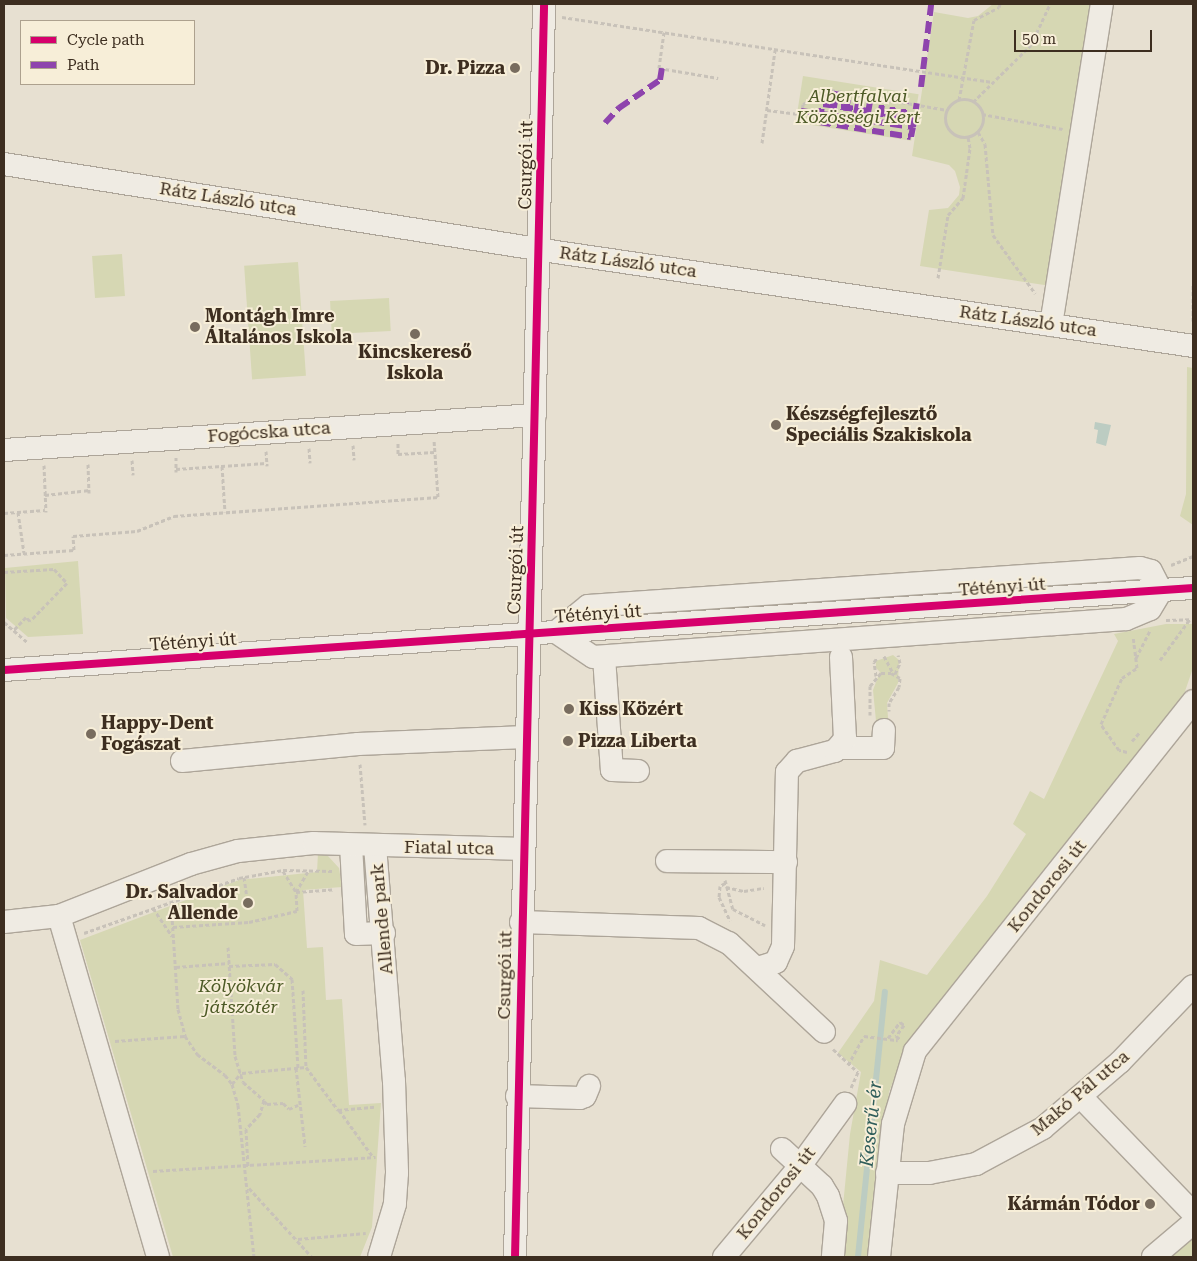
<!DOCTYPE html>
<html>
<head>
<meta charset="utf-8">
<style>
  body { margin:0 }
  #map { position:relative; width:1197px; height:1261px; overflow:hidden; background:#e7e0d1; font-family:"Roboto Serif",serif }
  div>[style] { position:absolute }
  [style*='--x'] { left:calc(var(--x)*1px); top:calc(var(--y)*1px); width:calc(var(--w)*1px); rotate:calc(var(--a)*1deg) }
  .green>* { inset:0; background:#d6d7b3; transform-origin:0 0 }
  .water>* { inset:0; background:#bcccc2 }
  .stream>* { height:5.5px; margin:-2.75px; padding:0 2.75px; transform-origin:2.75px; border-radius:2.75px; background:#bcccc2 }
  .path>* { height:3px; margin-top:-1.5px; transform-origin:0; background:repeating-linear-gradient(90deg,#c8c2b9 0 4px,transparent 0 6.5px) }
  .path>.ring { margin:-1.5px; padding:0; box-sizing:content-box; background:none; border:3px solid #c8c2b9; border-radius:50% }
  .roads { filter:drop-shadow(1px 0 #ada599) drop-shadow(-1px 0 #ada599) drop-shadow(0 1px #ada599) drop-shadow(0 -1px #ada599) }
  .minor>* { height:22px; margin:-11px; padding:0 11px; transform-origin:11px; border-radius:11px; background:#efebe3 }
  .quiet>* { height:6px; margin-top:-3px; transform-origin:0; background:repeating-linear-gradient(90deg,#8e44ad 0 12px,transparent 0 18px) }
  .cycleway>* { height:8px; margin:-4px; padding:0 4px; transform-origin:4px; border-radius:4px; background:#d6006c }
  .dots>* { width:14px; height:14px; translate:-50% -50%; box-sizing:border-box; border:2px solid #f7eed8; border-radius:50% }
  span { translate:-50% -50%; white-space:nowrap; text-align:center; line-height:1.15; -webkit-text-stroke:4px #f7eed8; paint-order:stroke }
  .poi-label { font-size:18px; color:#3d2e20; font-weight:700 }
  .right { translate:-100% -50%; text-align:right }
  .left { translate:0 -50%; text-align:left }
  .park-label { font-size:18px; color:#4d5a26; font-style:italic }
  .street-label { font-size:18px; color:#3d2e20 }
  .water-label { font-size:19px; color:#2f5d5a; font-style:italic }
  .frame { position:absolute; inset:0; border:5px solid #3d2e20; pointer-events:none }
  .legend { position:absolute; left:20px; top:20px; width:175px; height:65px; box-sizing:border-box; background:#f7eed8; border:1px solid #ada18e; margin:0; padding:6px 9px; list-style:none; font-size:15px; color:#3d2e20 }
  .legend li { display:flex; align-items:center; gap:10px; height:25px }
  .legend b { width:25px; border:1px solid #ada18e }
  .scale { position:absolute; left:1014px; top:30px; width:138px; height:22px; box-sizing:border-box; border:2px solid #3d2e20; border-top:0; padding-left:6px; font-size:15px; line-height:18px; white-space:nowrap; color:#3d2e20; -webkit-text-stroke:4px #f7eed8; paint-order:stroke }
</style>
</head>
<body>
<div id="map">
  <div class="green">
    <i style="clip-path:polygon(993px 4px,1093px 4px,1051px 286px,920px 266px,929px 210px,948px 208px,959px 195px,960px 187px,955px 171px,949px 165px,912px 156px,934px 12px,968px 18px,978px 16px)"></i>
    <i style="left:803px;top:76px;width:117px;height:47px;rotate:9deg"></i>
    <i style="left:122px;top:254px;width:42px;height:30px;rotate:86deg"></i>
    <i style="left:298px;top:262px;width:114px;height:54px;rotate:86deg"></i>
    <i style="left:389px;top:298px;width:33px;height:59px;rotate:87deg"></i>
    <i style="clip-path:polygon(1187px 367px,1193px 368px,1193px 525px,1180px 516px,1186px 494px)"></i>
    <i style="clip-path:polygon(78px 561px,83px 634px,28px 637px,6px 618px,5px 568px)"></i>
    <i style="clip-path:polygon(1166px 624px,1193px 624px,1193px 668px,1182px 700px,904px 1054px,889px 1092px,872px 1257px,838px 1257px,850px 1134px,861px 1072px,838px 1053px,874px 1001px,880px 960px,927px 975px,987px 896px,1026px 834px,1013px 824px,1030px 791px,1044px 799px,1118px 641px,1114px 634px)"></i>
    <i style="clip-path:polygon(893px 655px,899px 660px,898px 683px,887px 703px,888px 718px,876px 721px,873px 690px,880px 672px,876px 668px,876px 661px)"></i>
    <i style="clip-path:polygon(318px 853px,328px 856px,339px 868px,342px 887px,303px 890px,307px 948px,323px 947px,326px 1000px,342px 999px,349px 1105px,381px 1103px,372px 1227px,360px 1257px,173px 1257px,80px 940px,239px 880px,317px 872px)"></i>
    <i style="clip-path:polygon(1193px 1234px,1193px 1257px,1167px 1257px)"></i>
  </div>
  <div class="water">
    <i style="clip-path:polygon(1095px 422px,1111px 425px,1106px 446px,1096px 443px,1098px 430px,1094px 429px)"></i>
  </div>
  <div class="stream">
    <i style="--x:858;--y:1257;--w:266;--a:-84.2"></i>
  </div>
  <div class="path">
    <i style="--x:562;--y:17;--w:437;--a:8.6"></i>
    <i style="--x:664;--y:32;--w:36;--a:98"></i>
    <i style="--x:659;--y:68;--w:60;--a:9.6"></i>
    <i class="ring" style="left:945px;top:99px;width:35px;height:35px"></i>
    <i style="--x:959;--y:100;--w:81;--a:-79.4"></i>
    <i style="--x:974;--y:20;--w:28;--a:-27"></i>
    <i style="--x:999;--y:7;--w:3;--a:-72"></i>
    <i style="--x:973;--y:102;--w:81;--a:-44.5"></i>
    <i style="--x:1031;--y:45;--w:45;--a:-65.1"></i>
    <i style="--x:767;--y:110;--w:34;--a:7"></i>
    <i style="--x:982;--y:114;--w:82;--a:10.5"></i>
    <i style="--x:800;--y:120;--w:16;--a:-79"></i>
    <i style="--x:803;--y:104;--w:31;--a:-27"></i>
    <i style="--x:831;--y:90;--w:118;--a:9.8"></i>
    <i style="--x:978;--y:132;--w:14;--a:60"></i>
    <i style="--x:985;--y:144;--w:91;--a:85"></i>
    <i style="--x:993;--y:235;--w:72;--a:54.1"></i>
    <i style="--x:762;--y:143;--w:94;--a:-82"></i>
    <i style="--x:938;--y:278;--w:64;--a:-81"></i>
    <i style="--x:948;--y:215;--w:23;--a:-49"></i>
    <i style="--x:963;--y:198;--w:50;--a:-82"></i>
    <i style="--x:970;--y:148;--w:11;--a:-100"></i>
    <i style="--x:1193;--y:285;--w:36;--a:90"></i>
    <i style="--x:398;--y:443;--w:11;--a:90"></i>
    <i style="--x:398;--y:454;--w:37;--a:-3"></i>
    <i style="--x:353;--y:445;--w:15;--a:86"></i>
    <i style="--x:309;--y:448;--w:15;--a:86"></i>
    <i style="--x:266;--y:451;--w:15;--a:86"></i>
    <i style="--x:176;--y:457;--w:15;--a:90"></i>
    <i style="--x:132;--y:460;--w:15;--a:86"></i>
    <i style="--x:88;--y:464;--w:29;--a:88"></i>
    <i style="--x:44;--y:465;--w:47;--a:87.6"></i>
    <i style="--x:222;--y:466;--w:46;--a:86.3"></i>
    <i style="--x:176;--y:469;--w:91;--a:-3.8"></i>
    <i style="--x:45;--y:495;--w:45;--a:-6.3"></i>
    <i style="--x:18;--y:512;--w:41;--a:81.7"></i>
    <i style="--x:4;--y:513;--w:41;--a:-4.2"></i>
    <i style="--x:4;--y:555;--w:70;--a:-4.1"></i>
    <i style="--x:74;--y:550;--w:14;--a:-94"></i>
    <i style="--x:73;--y:536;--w:64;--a:-4.5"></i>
    <i style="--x:137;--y:531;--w:40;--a:-22"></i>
    <i style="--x:174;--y:516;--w:265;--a:-4.1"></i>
    <i style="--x:438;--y:497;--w:57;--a:-94"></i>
    <i style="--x:1171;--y:565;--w:24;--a:-22"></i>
    <i style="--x:4;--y:572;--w:50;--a:-3.4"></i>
    <i style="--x:54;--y:569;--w:19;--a:47"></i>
    <i style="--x:67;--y:583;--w:53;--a:134.2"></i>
    <i style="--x:30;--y:621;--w:6;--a:-135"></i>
    <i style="--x:26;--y:617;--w:19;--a:133"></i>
    <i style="--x:1166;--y:620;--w:25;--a:-2"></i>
    <i style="--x:4;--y:622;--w:30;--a:41"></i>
    <i style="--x:884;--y:656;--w:19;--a:62"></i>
    <i style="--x:1136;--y:658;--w:31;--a:-63"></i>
    <i style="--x:1160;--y:660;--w:51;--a:-53.8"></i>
    <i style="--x:895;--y:674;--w:12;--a:-66"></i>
    <i style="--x:900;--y:663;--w:8;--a:-104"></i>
    <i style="--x:876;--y:676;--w:14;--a:-98"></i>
    <i style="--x:874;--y:662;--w:5;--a:-53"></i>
    <i style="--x:870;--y:715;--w:29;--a:-90"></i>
    <i style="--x:870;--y:686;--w:17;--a:-50"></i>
    <i style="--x:881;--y:673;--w:10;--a:0"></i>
    <i style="--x:891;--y:673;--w:10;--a:29"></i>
    <i style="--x:900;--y:678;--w:9;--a:96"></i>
    <i style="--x:899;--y:687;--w:19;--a:122"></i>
    <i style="--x:889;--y:703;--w:8;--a:90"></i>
    <i style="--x:1132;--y:741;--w:11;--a:-49"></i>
    <i style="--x:1127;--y:752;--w:8;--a:-166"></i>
    <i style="--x:1119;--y:750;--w:32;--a:-125"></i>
    <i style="--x:1101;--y:724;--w:51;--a:-65.5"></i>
    <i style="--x:1122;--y:678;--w:18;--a:-34"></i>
    <i style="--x:1137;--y:668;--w:31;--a:-97"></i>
    <i style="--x:360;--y:764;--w:61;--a:85.3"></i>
    <i style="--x:283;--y:871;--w:25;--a:58"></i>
    <i style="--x:296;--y:892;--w:39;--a:-4"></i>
    <i style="--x:244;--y:877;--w:22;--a:82"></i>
    <i style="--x:725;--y:880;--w:30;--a:75"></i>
    <i style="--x:733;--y:909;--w:36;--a:27"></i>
    <i style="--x:725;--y:883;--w:6;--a:149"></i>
    <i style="--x:720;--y:886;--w:11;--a:95"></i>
    <i style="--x:719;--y:897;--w:26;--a:65"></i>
    <i style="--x:726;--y:887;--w:18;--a:13"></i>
    <i style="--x:744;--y:891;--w:20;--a:-9"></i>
    <i style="--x:171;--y:901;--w:108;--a:86.3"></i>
    <i style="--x:178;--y:1009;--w:28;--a:75"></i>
    <i style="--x:185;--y:1036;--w:22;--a:56"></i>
    <i style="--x:197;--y:1054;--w:35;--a:37"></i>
    <i style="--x:225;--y:1075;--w:11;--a:52"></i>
    <i style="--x:232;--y:1084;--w:22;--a:74"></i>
    <i style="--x:238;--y:1105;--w:153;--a:84"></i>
    <i style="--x:153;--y:908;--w:34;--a:56"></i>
    <i style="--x:173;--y:927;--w:76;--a:-3.8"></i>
    <i style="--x:249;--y:922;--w:49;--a:-12.9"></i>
    <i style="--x:297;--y:911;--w:19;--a:-93"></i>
    <i style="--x:296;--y:892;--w:24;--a:-60"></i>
    <i style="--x:84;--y:933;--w:164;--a:-19.5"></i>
    <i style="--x:239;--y:878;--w:45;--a:-10.3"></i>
    <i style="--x:283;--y:870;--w:49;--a:1.2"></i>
    <i style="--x:228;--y:947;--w:109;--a:86.3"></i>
    <i style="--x:235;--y:1056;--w:27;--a:73"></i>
    <i style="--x:243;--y:1082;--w:28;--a:41"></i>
    <i style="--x:264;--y:1100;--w:15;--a:106"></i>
    <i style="--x:260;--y:1114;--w:21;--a:133"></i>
    <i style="--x:246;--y:1129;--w:37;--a:87"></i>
    <i style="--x:229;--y:966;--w:46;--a:-2.5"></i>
    <i style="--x:275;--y:964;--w:23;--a:41"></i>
    <i style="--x:292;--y:979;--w:89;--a:86.1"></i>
    <i style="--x:176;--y:967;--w:53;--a:-4.3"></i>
    <i style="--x:303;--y:990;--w:77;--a:87.8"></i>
    <i style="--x:306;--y:1067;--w:54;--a:53.3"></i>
    <i style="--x:338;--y:1110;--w:37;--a:-5"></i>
    <i style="--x:888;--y:1038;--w:20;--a:-53"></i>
    <i style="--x:900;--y:1022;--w:5;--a:37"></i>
    <i style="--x:904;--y:1025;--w:14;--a:126"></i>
    <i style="--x:896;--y:1036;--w:5;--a:37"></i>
    <i style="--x:115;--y:1041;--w:70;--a:-4.1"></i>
    <i style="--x:833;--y:1049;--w:34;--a:43"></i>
    <i style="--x:858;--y:1072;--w:17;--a:114"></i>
    <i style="--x:848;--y:1065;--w:33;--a:-61"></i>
    <i style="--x:864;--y:1036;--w:34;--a:7"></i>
    <i style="--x:296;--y:1068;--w:79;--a:83.4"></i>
    <i style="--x:242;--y:1073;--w:64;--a:-5.4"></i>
    <i style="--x:232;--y:1084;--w:14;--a:-51"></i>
    <i style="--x:264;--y:1101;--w:4;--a:45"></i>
    <i style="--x:267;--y:1104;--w:16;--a:-4"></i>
    <i style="--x:283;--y:1103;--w:8;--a:45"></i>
    <i style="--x:289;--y:1109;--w:10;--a:-24"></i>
    <i style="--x:339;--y:1110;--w:58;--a:54.1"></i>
    <i style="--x:153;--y:1171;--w:223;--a:-3.6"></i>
    <i style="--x:249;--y:1188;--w:93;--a:47.6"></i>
    <i style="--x:298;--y:1239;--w:68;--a:-5"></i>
  </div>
  <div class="roads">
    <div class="minor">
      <i style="--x:4;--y:164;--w:559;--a:9.06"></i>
      <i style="--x:556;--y:252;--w:644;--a:8.39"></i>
      <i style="--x:1051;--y:325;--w:325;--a:-81"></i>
      <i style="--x:4;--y:450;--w:532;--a:-3.77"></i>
      <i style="--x:1140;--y:568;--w:11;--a:15"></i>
      <i style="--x:1151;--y:571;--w:22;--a:63"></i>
      <i style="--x:1161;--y:591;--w:21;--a:121"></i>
      <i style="--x:1150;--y:609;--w:26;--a:157"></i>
      <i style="--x:1126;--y:619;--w:534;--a:175.92"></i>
      <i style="--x:593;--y:657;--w:45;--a:-146"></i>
      <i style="--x:556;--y:632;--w:41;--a:-39.1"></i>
      <i style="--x:588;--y:606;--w:553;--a:-3.94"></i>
      <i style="--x:604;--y:657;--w:113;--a:86"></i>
      <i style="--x:612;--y:770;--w:26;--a:2"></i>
      <i style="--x:4;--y:670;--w:1192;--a:-3.95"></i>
      <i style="--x:838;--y:748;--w:45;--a:0"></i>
      <i style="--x:883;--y:748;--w:18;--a:-87"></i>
      <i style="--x:182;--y:761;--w:177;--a:-5.5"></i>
      <i style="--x:358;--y:744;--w:168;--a:-2.4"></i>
      <i style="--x:351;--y:845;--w:89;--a:86.8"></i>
      <i style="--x:356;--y:934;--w:28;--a:-2"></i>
      <i style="--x:375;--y:846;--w:236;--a:85.4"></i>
      <i style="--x:394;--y:1081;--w:92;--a:88.1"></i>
      <i style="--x:397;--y:1173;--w:31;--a:94"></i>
      <i style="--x:395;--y:1204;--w:55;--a:106.8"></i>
      <i style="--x:667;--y:861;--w:119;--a:0.5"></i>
      <i style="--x:59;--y:916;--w:355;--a:73.8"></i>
      <i style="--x:4;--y:922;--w:55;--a:-6.2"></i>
      <i style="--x:59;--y:916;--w:142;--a:-21.5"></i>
      <i style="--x:191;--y:864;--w:49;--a:-15.5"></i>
      <i style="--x:238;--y:851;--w:76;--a:-6"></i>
      <i style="--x:314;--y:843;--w:209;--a:1.6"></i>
      <i style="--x:521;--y:922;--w:178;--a:1.9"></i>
      <i style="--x:699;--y:928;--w:34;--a:27"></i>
      <i style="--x:729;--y:943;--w:130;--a:43.1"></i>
      <i style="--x:758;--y:968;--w:19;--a:-18"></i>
      <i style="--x:776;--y:962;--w:17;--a:-66"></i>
      <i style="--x:783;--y:946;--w:174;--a:-88.7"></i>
      <i style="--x:787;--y:772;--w:15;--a:-48"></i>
      <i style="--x:797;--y:761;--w:39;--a:-15"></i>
      <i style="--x:835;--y:751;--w:16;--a:-50"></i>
      <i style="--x:845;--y:739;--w:82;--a:-92.8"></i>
      <i style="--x:517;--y:1096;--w:63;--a:1.8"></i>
      <i style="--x:580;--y:1098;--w:5;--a:-22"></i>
      <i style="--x:585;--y:1096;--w:11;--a:-68"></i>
      <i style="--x:1081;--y:1097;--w:161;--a:46"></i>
      <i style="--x:782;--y:1149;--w:54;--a:42.8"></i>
      <i style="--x:822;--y:1186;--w:12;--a:59"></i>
      <i style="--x:828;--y:1196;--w:26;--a:72"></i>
      <i style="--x:836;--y:1221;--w:36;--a:95"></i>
      <i style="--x:887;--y:1173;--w:42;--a:0"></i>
      <i style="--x:929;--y:1173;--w:48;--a:-10.8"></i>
      <i style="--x:976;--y:1164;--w:76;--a:-28.2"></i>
      <i style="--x:1043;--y:1128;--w:101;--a:-40.6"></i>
      <i style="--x:1120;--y:1062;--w:105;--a:-46.2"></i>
      <i style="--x:515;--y:1257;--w:1253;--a:-88.67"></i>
      <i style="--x:724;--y:1257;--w:119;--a:-50.1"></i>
      <i style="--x:800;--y:1166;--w:77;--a:-54"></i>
      <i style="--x:879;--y:1257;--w:134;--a:-84"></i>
      <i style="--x:893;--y:1124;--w:76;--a:-73.2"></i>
      <i style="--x:915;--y:1051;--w:447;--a:-51.5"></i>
      <i style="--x:1153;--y:1257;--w:52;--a:-40.4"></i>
    </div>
  </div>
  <div class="quiet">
    <i style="--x:921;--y:87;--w:83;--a:-83"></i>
    <i style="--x:825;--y:91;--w:32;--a:101"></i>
    <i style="--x:819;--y:122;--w:93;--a:9.3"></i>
    <i style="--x:911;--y:137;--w:10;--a:-79"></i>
    <i style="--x:823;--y:104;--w:92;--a:8.7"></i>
    <i style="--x:801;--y:111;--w:113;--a:8.1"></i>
    <i style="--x:913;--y:127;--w:24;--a:-81"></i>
    <i style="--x:846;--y:111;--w:19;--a:-81"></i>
    <i style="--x:833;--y:112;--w:21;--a:-79"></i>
    <i style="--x:868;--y:113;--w:17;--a:-80"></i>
    <i style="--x:856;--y:114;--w:20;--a:-79"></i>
    <i style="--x:880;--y:117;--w:19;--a:-81"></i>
    <i style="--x:891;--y:119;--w:19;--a:-81"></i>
    <i style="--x:902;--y:121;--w:20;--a:-79"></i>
    <i style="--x:605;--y:123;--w:21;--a:-47"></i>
    <i style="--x:619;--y:108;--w:50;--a:-34.3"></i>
    <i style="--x:660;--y:80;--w:12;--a:-81"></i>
  </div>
  <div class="cycleway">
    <i style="--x:4;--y:670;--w:1192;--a:-3.95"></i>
    <i style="--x:515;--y:1257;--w:1253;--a:-88.67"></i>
  </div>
  <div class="dots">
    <i style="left:515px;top:68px;background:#786c5e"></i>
    <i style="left:195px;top:327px;background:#786c5e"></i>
    <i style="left:415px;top:334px;background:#786c5e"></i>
    <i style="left:776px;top:425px;background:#786c5e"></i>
    <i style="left:569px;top:709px;background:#786c5e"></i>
    <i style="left:91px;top:734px;background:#786c5e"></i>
    <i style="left:568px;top:741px;background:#786c5e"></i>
    <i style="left:248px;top:903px;background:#786c5e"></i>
    <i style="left:1150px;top:1204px;background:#786c5e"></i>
  </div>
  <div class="poi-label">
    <span class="right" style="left:505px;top:68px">Dr. Pizza</span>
    <span class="left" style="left:205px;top:327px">Montágh Imre<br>Általános Iskola</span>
    <span style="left:415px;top:363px">Kincskereső<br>Iskola</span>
    <span class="left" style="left:786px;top:425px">Készségfejlesztő<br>Speciális Szakiskola</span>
    <span class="left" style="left:579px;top:709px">Kiss Közért</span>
    <span class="left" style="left:101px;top:734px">Happy-Dent<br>Fogászat</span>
    <span class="left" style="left:578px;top:741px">Pizza Liberta</span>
    <span class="right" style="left:238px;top:903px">Dr. Salvador<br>Allende</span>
    <span class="right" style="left:1140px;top:1204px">Kármán Tódor</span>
  </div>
  <div class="park-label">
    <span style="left:858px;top:107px">Albertfalvai<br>Közösségi Kert</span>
    <span style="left:241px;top:997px">Kölyökvár<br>játszótér</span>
  </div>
  <div class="street-label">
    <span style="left:526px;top:165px;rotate:-89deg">Csurgói út</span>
    <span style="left:228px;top:199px;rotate:9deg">Rátz László utca</span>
    <span style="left:628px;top:262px;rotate:8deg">Rátz László utca</span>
    <span style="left:1028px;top:321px;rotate:8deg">Rátz László utca</span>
    <span style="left:269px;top:432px;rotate:-4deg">Fogócska utca</span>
    <span style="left:516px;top:570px;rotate:-88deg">Csurgói út</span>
    <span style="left:1002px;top:587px;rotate:-4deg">Tétényi út</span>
    <span style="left:598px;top:614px;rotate:-4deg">Tétényi út</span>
    <span style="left:193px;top:642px;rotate:-4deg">Tétényi út</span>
    <span style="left:449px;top:848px;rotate:1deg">Fiatal utca</span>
    <span style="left:1047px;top:886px;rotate:-51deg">Kondorosi út</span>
    <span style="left:382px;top:919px;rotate:-95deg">Allende park</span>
    <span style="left:505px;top:975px;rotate:-89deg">Csurgói út</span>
    <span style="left:1080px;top:1093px;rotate:-40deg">Makó Pál utca</span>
    <span style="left:776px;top:1193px;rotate:-51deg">Kondorosi út</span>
  </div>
  <div class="water-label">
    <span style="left:871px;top:1124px;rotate:-84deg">Keserű-ér</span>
  </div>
  <div class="frame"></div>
  <ul class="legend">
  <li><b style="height:6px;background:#d6006c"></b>Cycle path</li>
  <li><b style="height:6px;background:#8e44ad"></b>Path</li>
  </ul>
  <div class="scale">50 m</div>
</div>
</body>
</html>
